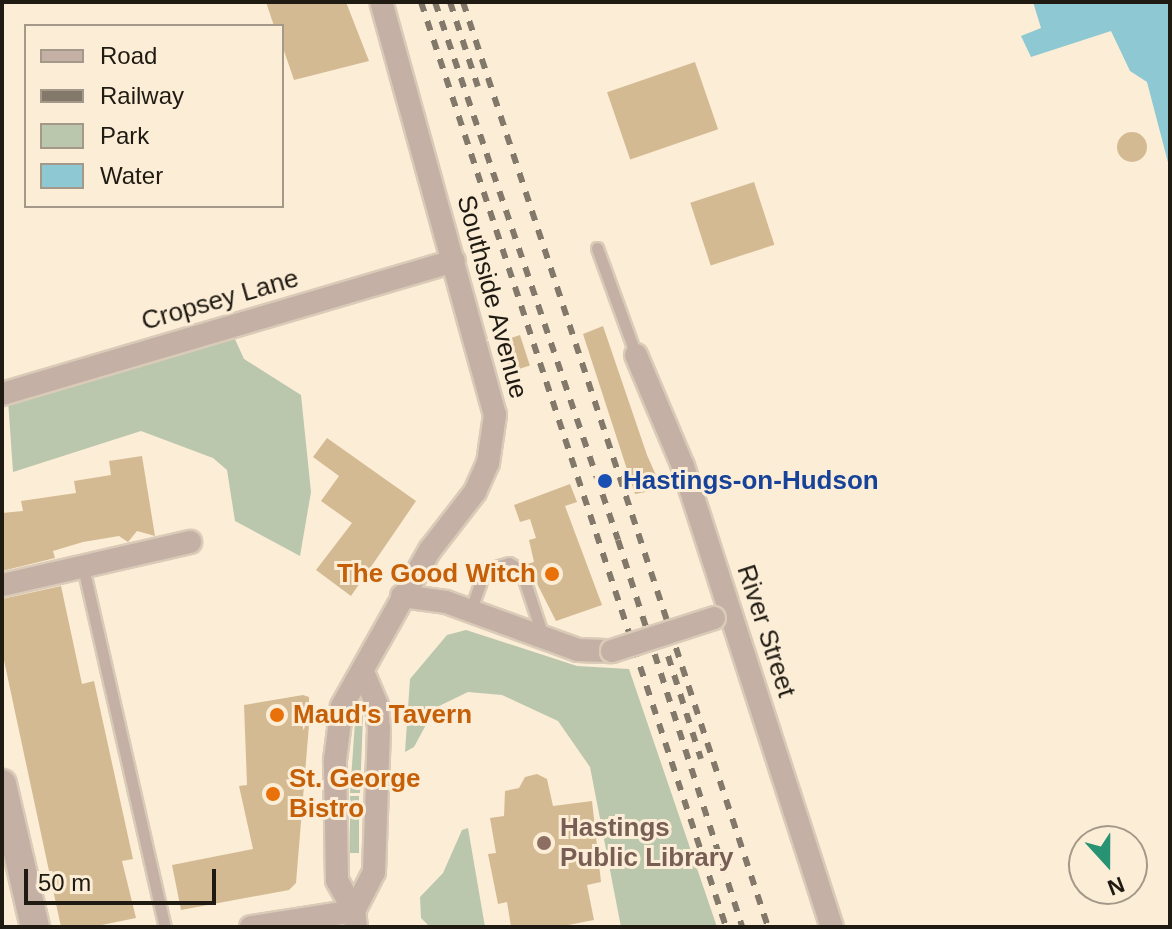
<!DOCTYPE html>
<html>
<head>
<meta charset="utf-8">
<style>
  body { margin:0 }
  #map { position:relative; width:1172px; height:929px; overflow:hidden; background:#fcedd7; font-family:Helvetica,sans-serif }
  div>[style] { position:absolute }
  [style*='--x'] { left:calc(var(--x)*1px); top:calc(var(--y)*1px); width:calc(var(--w)*1px); rotate:calc(var(--a)*1deg) }
  .green>* { inset:0; background:#bac7ac; transform-origin:0 0 }
  .water>* { inset:0; background:#8ec8d2 }
  .building>* { inset:0; background:#d4ba92; transform-origin:0 0 }
  .round { border-radius:50% }
  .roads { filter:drop-shadow(2px 0 #d9cbb7) drop-shadow(-2px 0 #d9cbb7) drop-shadow(0 2px #d9cbb7) drop-shadow(0 -2px #d9cbb7) }
  .service>* { height:11px; margin:-5.5px; padding:0 5.5px; transform-origin:5.5px; border-radius:5.5px; background:#c5b0a6 }
  .minor>* { height:22px; margin:-11px; padding:0 11px; transform-origin:11px; border-radius:11px; background:#c5b0a6 }
  .tertiary>* { height:28px; margin:-14px; padding:0 14px; transform-origin:14px; border-radius:14px; background:#c5b0a6 }
  .rail>* { height:6px; margin-top:-3px; transform-origin:0; background:repeating-linear-gradient(90deg,#83796b 0 10px,transparent 0 20px) }
  .bridges { filter:drop-shadow(2px 0 #d9cbb7) drop-shadow(-2px 0 #d9cbb7) drop-shadow(0 2px #d9cbb7) drop-shadow(0 -2px #d9cbb7) }
  .minor-bridge>* { height:22px; margin:-11px; padding:0 11px; transform-origin:11px; border-radius:11px; background:#c5b0a6 }
  .dots>* { width:22px; height:22px; translate:-50% -50%; box-sizing:border-box; border:4px solid #fcedd7; border-radius:50% }
  span { translate:-50% -50%; white-space:nowrap; text-align:center; line-height:1.15; -webkit-text-stroke:6px #fcedd7; paint-order:stroke }
  .street-label { font-size:26px; color:#1f1a12 }
  .transit-label { font-size:26px; color:#164399; font-weight:700 }
  .left { translate:0 -50%; text-align:left }
  .food-label { font-size:26px; color:#c56008; font-weight:700 }
  .right { translate:-100% -50%; text-align:right }
  .education-label { font-size:26px; color:#785e54; font-weight:700 }
  .frame { position:absolute; inset:0; border:4px solid #1f1a12; pointer-events:none }
  .legend { position:absolute; left:24px; top:24px; width:260px; height:184px; box-sizing:border-box; background:#fcedd7; border:2px solid #a49988; margin:0; padding:10px 14px; list-style:none; font-size:24px; color:#1f1a12 }
  .legend li { display:flex; align-items:center; gap:16px; height:40px }
  .legend b { width:40px; border:2px solid #a49988 }
  .north { position:absolute; left:1068px; top:825px; width:80px; height:80px; box-sizing:border-box; background:#fcedd7; border:2px solid #a49988; border-radius:50%; rotate:159deg; font-size:22px; font-weight:700; line-height:32px; text-align:center; color:#1f1a12 }
  .north::after { content:''; display:block; margin:auto; width:28px; height:36px; background:#289372; clip-path:polygon(50% 0,100% 100%,50% 72%,0 100%) }
  .scale { position:absolute; left:24px; top:869px; width:192px; height:36px; box-sizing:border-box; border:4px solid #1f1a12; border-top:0; padding-left:10px; font-size:24px; line-height:28px; white-space:nowrap; color:#1f1a12; -webkit-text-stroke:6px #fcedd7; paint-order:stroke }
</style>
</head>
<body>
<div id="map">
  <div class="green">
    <i style="clip-path:polygon(234px 337px,244px 359px,301px 395px,311px 492px,300px 556px,235px 521px,227px 470px,213px 458px,141px 431px,13px 472px,8px 400px)"></i>
    <i style="clip-path:polygon(466px 630px,577px 666px,629px 669px,717px 927px,621px 927px,590px 767px,558px 721px,502px 695px,468px 692px,435px 708px,414px 747px,405px 752px,410px 679px,447px 635px)"></i>
    <i style="clip-path:polygon(356px 708px,363px 716px,360px 793px,350px 793px)"></i>
    <i style="left:350px;top:796px;width:9px;height:57px"></i>
    <i style="clip-path:polygon(468px 828px,485px 927px,430px 927px,421px 918px,420px 897px,443px 873px,462px 830px)"></i>
  </div>
  <div class="water">
    <i style="clip-path:polygon(1033px 2px,1170px 2px,1170px 170px,1147px 82px,1130px 71px,1111px 31px,1031px 57px,1021px 36px,1041px 28px)"></i>
  </div>
  <div class="building">
    <i style="clip-path:polygon(266px 2px,346px 2px,369px 61px,294px 80px,282px 45px,282px 26px,274px 26px)"></i>
    <i style="left:695px;top:62px;width:71px;height:93px;rotate:71deg"></i>
    <i class="round" style="left:1117px;top:132px;width:30px;height:30px"></i>
    <i style="left:754px;top:182px;width:66px;height:67px;rotate:72deg"></i>
    <i style="clip-path:polygon(603px 326px,647px 455px,662px 489px,635px 494px,583px 334px)"></i>
    <i style="left:520px;top:335px;width:32px;height:21px;rotate:72deg"></i>
    <i style="clip-path:polygon(327px 438px,416px 501px,351px 596px,316px 570px,352px 523px,321px 501px,339px 476px,313px 457px)"></i>
    <i style="clip-path:polygon(142px 456px,155px 536px,137px 531px,128px 542px,119px 536px,83px 542px,53px 551px,55px 558px,2px 571px,2px 513px,23px 511px,21px 501px,76px 493px,74px 481px,111px 475px,109px 461px)"></i>
    <i style="clip-path:polygon(570px 484px,577px 502px,565px 506px,602px 605px,556px 621px,527px 564px,534px 562px,529px 540px,536px 538px,530px 519px,520px 522px,514px 505px)"></i>
    <i style="clip-path:polygon(61px 586px,82px 684px,94px 681px,133px 859px,122px 861px,136px 918px,92px 927px,61px 927px,2px 651px,2px 599px)"></i>
    <i style="clip-path:polygon(303px 695px,309px 697px,309px 725px,296px 883px,289px 890px,181px 910px,172px 865px,253px 849px,239px 786px,247px 785px,244px 705px)"></i>
    <i style="clip-path:polygon(537px 774px,547px 779px,553px 806px,592px 801px,601px 882px,587px 885px,594px 920px,558px 927px,511px 927px,507px 902px,498px 904px,488px 854px,496px 853px,490px 818px,504px 816px,505px 791px,519px 788px,525px 777px)"></i>
  </div>
  <div class="roads">
    <div class="service">
      <i style="--x:597;--y:248;--w:114;--a:70"></i>
      <i style="--x:83;--y:567;--w:369;--a:77.2"></i>
      <i style="--x:471;--y:609;--w:41;--a:-70.3"></i>
      <i style="--x:485;--y:570;--w:25;--a:-16"></i>
      <i style="--x:509;--y:563;--w:14;--a:30"></i>
      <i style="--x:521;--y:570;--w:70;--a:71.6"></i>
    </div>
    <div class="minor">
      <i style="--x:636;--y:355;--w:121;--a:67.1"></i>
      <i style="--x:683;--y:466;--w:484;--a:72.1"></i>
      <i style="--x:2;--y:394;--w:471;--a:-16.4"></i>
      <i style="--x:2;--y:585;--w:193;--a:-12.9"></i>
      <i style="--x:402;--y:596;--w:44;--a:7.8"></i>
      <i style="--x:446;--y:602;--w:140;--a:20"></i>
      <i style="--x:578;--y:650;--w:34;--a:2"></i>
      <i style="--x:354;--y:911;--w:44;--a:-62.9"></i>
      <i style="--x:374;--y:872;--w:143;--a:-88"></i>
      <i style="--x:379;--y:729;--w:24;--a:-95"></i>
      <i style="--x:377;--y:705;--w:34;--a:-113"></i>
      <i style="--x:251;--y:927;--w:104;--a:-8.8"></i>
      <i style="--x:356;--y:927;--w:16;--a:-97"></i>
      <i style="--x:354;--y:911;--w:35;--a:-119"></i>
      <i style="--x:337;--y:880;--w:120;--a:-91"></i>
      <i style="--x:335;--y:760;--w:54;--a:-82.6"></i>
      <i style="--x:342;--y:706;--w:179;--a:-60.6"></i>
      <i style="--x:430;--y:550;--w:73;--a:-52.2"></i>
      <i style="--x:475;--y:492;--w:32;--a:-66"></i>
      <i style="--x:488;--y:463;--w:49;--a:-81.7"></i>
      <i style="--x:495;--y:415;--w:428;--a:-105.4"></i>
    </div>
    <div class="tertiary">
      <i style="--x:2;--y:784;--w:147;--a:77"></i>
    </div>
  </div>
  <div class="rail">
    <i style="--x:421;--y:2;--w:974;--a:71.75"></i>
    <i style="--x:435;--y:2;--w:568;--a:71.21"></i>
    <i style="--x:618;--y:540;--w:406;--a:72.2"></i>
    <i style="--x:450;--y:2;--w:89;--a:71.8"></i>
    <i style="--x:463;--y:2;--w:974;--a:71.75"></i>
    <i style="--x:662;--y:637;--w:128;--a:72.3"></i>
  </div>
  <div class="bridges">
    <div class="minor-bridge">
      <i style="--x:612;--y:651;--w:107;--a:-17.9"></i>
    </div>
  </div>
  <div class="dots">
    <i style="left:605px;top:481px;background:#1a4fb4"></i>
    <i style="left:552px;top:574px;background:#e8710a"></i>
    <i style="left:277px;top:715px;background:#e8710a"></i>
    <i style="left:273px;top:794px;background:#e8710a"></i>
    <i style="left:544px;top:843px;background:#8d6e63"></i>
  </div>
  <div class="street-label">
    <span style="left:492px;top:297px;rotate:75deg">Southside Avenue</span>
    <span style="left:220px;top:300px;rotate:-16deg">Cropsey Lane</span>
    <span style="left:766px;top:631px;rotate:72deg">River Street</span>
  </div>
  <div class="transit-label">
    <span class="left" style="left:623px;top:481px">Hastings-on-Hudson</span>
  </div>
  <div class="food-label">
    <span class="right" style="left:536px;top:574px">The Good Witch</span>
    <span class="left" style="left:293px;top:715px">Maud's Tavern</span>
    <span class="left" style="left:289px;top:794px">St. George<br>Bistro</span>
  </div>
  <div class="education-label">
    <span class="left" style="left:560px;top:843px">Hastings<br>Public Library</span>
  </div>
  <div class="frame"></div>
  <ul class="legend">
  <li><b style="height:10px;background:#c5b0a6"></b>Road</li>
  <li><b style="height:10px;background:#83796b"></b>Railway</li>
  <li><b style="height:22px;background:#bac7ac"></b>Park</li>
  <li><b style="height:22px;background:#8ec8d2"></b>Water</li>
  </ul>
  <div class="north">N</div>
  <div class="scale">50 m</div>
</div>
</body>
</html>
